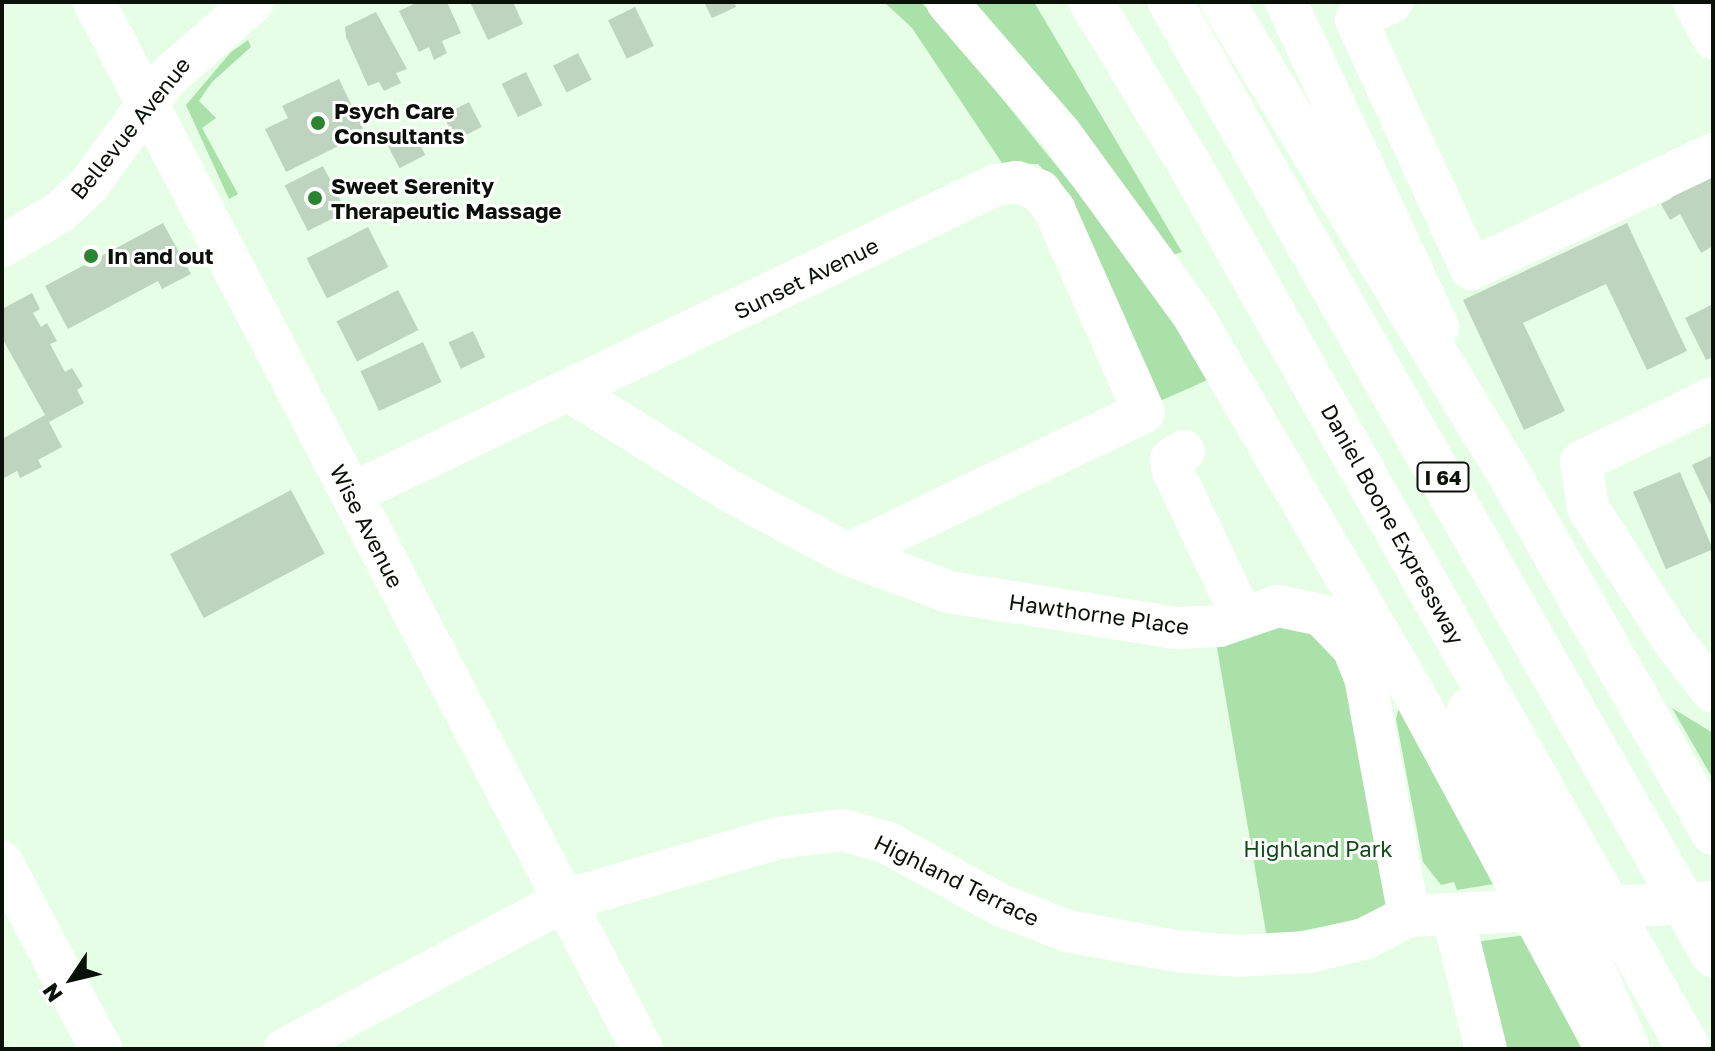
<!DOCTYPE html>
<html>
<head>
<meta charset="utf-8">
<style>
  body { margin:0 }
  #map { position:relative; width:1715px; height:1051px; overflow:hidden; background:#e7fee6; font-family:"Golos Text",sans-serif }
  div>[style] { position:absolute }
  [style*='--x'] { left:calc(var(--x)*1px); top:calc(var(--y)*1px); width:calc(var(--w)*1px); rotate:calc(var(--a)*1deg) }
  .green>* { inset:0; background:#aae1a9 }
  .building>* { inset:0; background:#bed4be; transform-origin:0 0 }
  .minor>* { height:42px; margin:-21px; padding:0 21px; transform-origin:21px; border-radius:21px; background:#fff }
  .major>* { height:44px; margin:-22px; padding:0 22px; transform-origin:22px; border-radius:22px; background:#fff }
  .highway>* { height:44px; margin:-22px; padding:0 22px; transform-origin:22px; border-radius:22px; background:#fff }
  .dots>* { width:22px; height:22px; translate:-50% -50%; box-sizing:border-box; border:4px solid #fff; border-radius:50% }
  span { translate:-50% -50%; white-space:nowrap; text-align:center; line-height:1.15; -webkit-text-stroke:6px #fff; paint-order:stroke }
  .shield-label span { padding:2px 6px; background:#fff; border:2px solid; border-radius:6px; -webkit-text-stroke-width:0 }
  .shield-label { font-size:20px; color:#0a1109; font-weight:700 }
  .poi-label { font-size:22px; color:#0a1109; font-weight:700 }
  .left { translate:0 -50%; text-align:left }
  .street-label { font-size:22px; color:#0a1109 }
  .park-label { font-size:22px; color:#114c17 }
  .frame { position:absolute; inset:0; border:4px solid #0a1109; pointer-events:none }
  .north { position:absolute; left:32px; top:939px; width:80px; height:80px; -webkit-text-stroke:6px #fff; paint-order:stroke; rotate:235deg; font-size:22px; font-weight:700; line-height:32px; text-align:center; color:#0a1109 }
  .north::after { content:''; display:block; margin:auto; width:28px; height:36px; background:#0a1109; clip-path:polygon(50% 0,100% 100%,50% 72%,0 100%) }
</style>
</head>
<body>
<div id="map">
  <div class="green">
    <i style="clip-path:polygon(884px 2px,921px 2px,954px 39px,1136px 264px,1212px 378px,1160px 401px,1053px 179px,1038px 164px,1002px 163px,912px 28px)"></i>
    <i style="clip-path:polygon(966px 2px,1034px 2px,1182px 252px,1170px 256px)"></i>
    <i style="clip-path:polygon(248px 40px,251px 47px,212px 82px,199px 101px,216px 118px,202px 128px,238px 194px,229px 199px,186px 105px,231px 52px)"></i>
    <i style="clip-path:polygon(1289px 625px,1309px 632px,1341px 660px,1395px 898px,1378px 915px,1267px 938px,1215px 636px)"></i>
    <i style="clip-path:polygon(1401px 700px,1494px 884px,1457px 890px,1454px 882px,1441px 885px,1423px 862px,1396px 719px)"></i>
    <i style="clip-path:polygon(1672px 708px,1713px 733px,1713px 779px)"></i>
    <i style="clip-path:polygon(1525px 935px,1582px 1049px,1499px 1049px,1475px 942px)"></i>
  </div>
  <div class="building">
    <i style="clip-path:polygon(418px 2px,447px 2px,461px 33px,442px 41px,447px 53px,434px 60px,429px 47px,419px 52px,399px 11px)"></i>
    <i style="clip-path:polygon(470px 2px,513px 2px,523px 24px,488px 40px)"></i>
    <i style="clip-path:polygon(704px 2px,734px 2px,736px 7px,712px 18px)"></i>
    <i style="left:635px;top:7px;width:43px;height:30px;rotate:64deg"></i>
    <i style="clip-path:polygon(376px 12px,407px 69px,396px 73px,401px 83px,384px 91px,379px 82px,368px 86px,346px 37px,345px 27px)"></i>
    <i style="left:578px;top:53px;width:30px;height:28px;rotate:63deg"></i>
    <i style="left:526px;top:72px;width:37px;height:27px;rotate:64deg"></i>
    <i style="clip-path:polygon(339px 79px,365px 133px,286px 172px,265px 129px,288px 118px,282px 106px)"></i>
    <i style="left:469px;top:102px;width:28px;height:29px;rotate:63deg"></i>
    <i style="left:413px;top:131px;width:27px;height:29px;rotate:63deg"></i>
    <i style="left:323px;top:166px;width:51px;height:43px;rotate:63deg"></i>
    <i style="clip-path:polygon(1713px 167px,1713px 246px,1701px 253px,1680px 214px,1670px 220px,1661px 204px,1672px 198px,1668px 191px)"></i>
    <i style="clip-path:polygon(163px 223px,191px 274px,162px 289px,158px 281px,68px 329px,45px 286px)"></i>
    <i style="clip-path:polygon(1627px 223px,1687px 351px,1647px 370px,1606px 284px,1523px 323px,1565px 411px,1524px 430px,1463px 300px)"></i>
    <i style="left:368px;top:227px;width:45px;height:69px;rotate:63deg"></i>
    <i style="left:398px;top:290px;width:45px;height:69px;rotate:63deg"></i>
    <i style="clip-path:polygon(32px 293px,40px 309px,33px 313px,41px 327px,47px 323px,57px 341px,50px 344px,65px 372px,72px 368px,83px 386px,77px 390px,84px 403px,49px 422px,62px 447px,38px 460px,42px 467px,20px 478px,17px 471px,2px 479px,2px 439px,45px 415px,2px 338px,2px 309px)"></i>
    <i style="clip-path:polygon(1713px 304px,1713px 357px,1706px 360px,1685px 318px)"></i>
    <i style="left:473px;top:331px;width:29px;height:27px;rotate:65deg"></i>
    <i style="left:423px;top:342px;width:44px;height:69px;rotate:65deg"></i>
    <i style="clip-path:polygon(1713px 455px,1713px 509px,1692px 465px)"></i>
    <i style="left:1680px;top:472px;width:84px;height:51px;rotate:67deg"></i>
    <i style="left:291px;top:490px;width:72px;height:137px;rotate:62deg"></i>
  </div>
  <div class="minor">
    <i style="--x:94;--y:2;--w:1182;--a:62.37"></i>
    <i style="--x:947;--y:2;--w:174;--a:49.2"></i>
    <i style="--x:1061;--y:134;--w:220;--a:53.9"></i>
    <i style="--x:1191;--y:312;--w:442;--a:59.7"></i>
    <i style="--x:1414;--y:694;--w:404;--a:61.6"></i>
    <i style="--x:1286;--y:2;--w:359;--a:64.9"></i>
    <i style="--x:1392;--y:2;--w:40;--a:153.4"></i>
    <i style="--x:1356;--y:20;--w:274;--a:65.2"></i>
    <i style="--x:1471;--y:269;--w:268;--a:-25.4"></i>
    <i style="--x:1694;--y:2;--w:41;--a:62.2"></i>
    <i style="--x:2;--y:246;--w:66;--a:-30.1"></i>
    <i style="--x:59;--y:213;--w:40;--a:-43"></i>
    <i style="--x:88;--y:186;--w:132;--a:-53.9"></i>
    <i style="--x:166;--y:79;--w:116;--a:-41.5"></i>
    <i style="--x:571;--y:392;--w:187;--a:31.9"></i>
    <i style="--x:730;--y:491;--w:133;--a:28.3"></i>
    <i style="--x:847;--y:554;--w:109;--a:20.4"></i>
    <i style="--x:949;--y:592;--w:231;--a:9"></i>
    <i style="--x:1177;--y:628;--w:42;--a:-2.7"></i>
    <i style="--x:1219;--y:626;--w:62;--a:-18.7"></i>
    <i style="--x:1278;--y:606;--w:44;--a:11.8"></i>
    <i style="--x:1321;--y:615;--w:46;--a:45.9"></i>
    <i style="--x:1353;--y:648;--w:31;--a:68"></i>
    <i style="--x:1365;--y:677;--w:243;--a:79.6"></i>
    <i style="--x:1713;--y:398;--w:147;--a:154.1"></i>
    <i style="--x:1581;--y:462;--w:47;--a:81.3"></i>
    <i style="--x:1588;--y:508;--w:159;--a:57.3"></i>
    <i style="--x:1674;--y:642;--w:63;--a:52"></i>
    <i style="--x:1184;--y:451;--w:15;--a:148"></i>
    <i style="--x:1171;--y:459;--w:12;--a:81"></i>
    <i style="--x:1173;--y:471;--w:161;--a:64.7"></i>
    <i style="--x:351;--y:494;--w:715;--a:-25.6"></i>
    <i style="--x:996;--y:185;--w:21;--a:-8"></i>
    <i style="--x:1017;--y:182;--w:25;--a:21"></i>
    <i style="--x:1040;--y:191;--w:23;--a:52"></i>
    <i style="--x:1054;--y:209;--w:222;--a:66.1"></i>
    <i style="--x:1144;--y:412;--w:329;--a:154.4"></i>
    <i style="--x:2;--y:862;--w:212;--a:62.1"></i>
    <i style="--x:1453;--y:916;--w:137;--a:76.1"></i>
    <i style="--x:285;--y:1049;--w:315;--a:-28"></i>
    <i style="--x:563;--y:901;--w:225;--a:-16.3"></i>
    <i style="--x:779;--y:838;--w:64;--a:-7.2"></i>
    <i style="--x:842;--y:830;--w:46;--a:15.3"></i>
    <i style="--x:886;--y:842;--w:130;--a:28.9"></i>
    <i style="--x:1000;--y:905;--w:72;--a:21.2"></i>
    <i style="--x:1067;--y:931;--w:111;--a:10.4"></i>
    <i style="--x:1176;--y:951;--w:59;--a:4.8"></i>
    <i style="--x:1235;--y:956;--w:74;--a:-3.1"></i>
    <i style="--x:1309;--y:952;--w:57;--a:-13.3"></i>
    <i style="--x:1364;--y:939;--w:51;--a:-27.1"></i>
    <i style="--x:1409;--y:916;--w:304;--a:-2.6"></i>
  </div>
  <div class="major">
    <i style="--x:1512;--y:479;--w:407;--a:60.4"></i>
  </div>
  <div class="highway">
    <i style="--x:1091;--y:2;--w:193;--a:58.8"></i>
    <i style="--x:1191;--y:167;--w:1013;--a:60.55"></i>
    <i style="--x:1170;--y:2;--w:1097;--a:60.33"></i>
    <i style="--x:1222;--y:2;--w:558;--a:58.7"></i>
    <i style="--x:1469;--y:710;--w:170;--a:63.1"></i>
    <i style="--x:1546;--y:862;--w:204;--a:66.3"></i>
  </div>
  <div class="dots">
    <i style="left:318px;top:123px;background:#2c8433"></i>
    <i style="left:315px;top:198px;background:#2c8433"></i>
    <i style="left:91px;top:256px;background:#2c8433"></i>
  </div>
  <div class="shield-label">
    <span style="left:1443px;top:477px">I 64</span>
  </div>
  <div class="poi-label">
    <span class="left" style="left:334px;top:123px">Psych Care<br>Consultants</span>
    <span class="left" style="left:331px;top:198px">Sweet Serenity<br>Therapeutic Massage</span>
    <span class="left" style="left:107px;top:256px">In and out</span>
  </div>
  <div class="street-label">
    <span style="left:130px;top:128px;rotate:-51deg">Bellevue Avenue</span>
    <span style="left:806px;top:278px;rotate:-26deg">Sunset Avenue</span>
    <span style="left:1393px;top:524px;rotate:61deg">Daniel Boone Expressway</span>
    <span style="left:367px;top:526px;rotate:63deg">Wise Avenue</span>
    <span style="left:1099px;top:614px;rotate:8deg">Hawthorne Place</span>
    <span style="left:957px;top:880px;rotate:26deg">Highland Terrace</span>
  </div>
  <div class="park-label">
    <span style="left:1318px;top:849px">Highland Park</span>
  </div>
  <div class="frame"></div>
  <div class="north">N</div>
</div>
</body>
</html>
